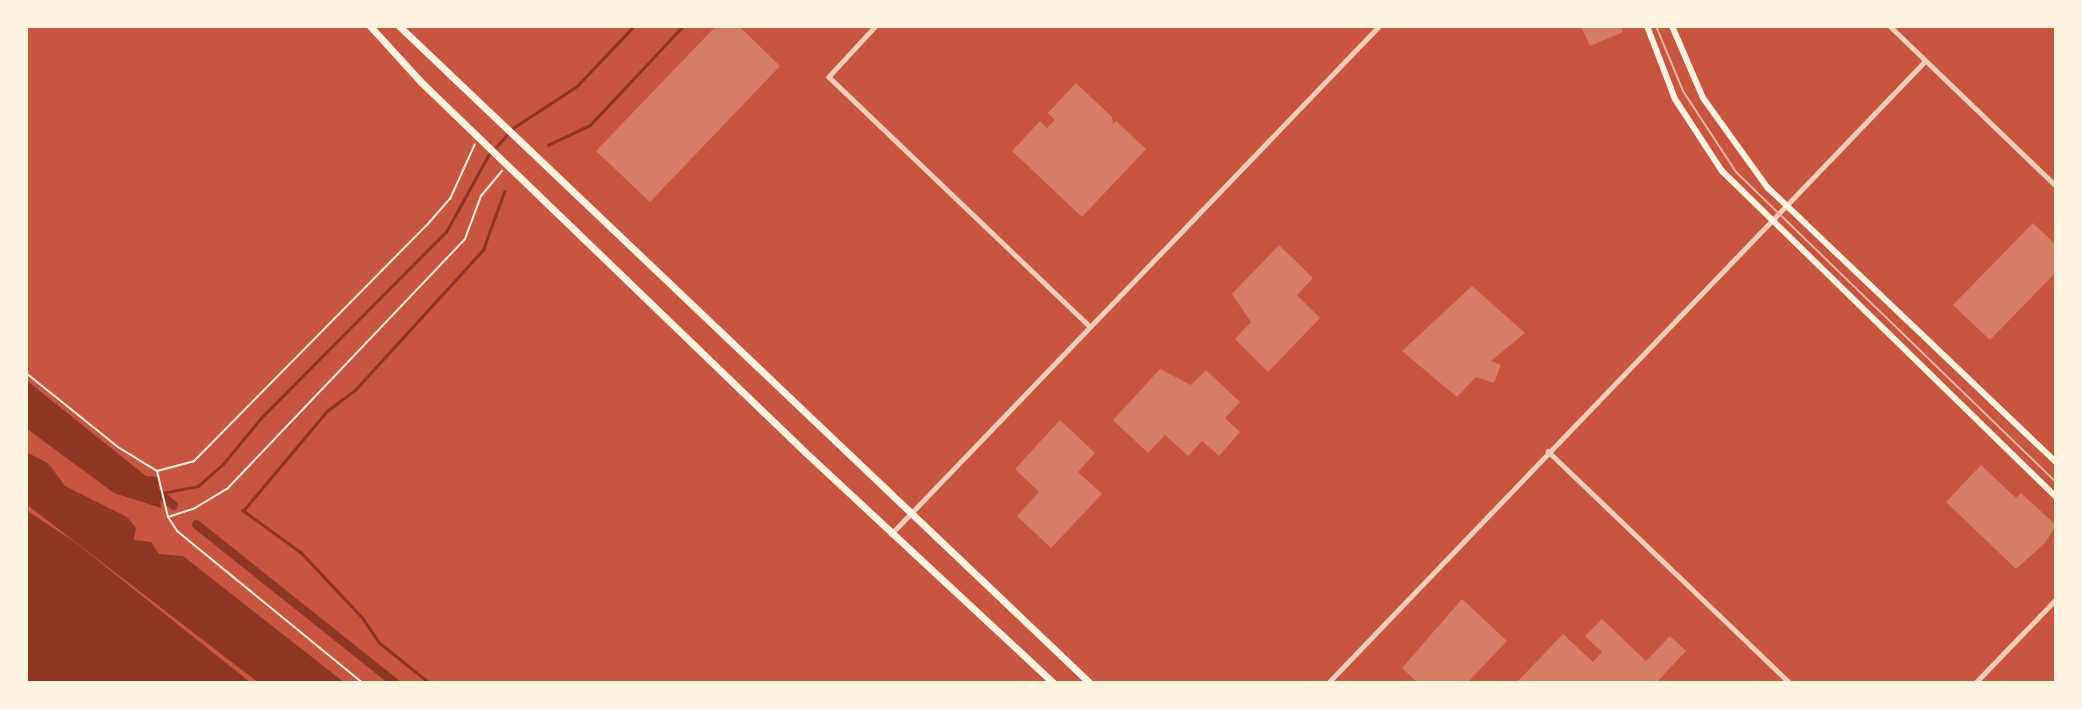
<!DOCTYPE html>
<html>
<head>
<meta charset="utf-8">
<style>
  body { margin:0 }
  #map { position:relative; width:2082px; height:709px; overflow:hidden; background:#c8553d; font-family:Cabin,sans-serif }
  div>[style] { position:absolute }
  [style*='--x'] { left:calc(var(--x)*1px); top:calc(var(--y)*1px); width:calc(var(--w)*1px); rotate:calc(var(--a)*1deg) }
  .water>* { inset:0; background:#8f3625 }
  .stream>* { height:2.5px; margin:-1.25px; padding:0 1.25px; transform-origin:1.25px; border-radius:1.25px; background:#8f3625 }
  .canal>* { height:9px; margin:-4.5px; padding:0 4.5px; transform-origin:4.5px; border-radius:4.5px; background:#8f3625 }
  .building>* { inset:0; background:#d67c66 }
  .path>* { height:2px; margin:-1px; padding:0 1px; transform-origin:1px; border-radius:1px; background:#fff3e0 }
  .minor>* { height:4.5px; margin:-2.25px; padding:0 2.25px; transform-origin:2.25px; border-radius:2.25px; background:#f1ccb7 }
  .tertiary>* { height:5px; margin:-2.5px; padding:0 2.5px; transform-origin:2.5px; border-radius:2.5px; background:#f1ccb7 }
  .secondary>* { height:6px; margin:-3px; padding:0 3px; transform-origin:3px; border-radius:3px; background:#fff3e0 }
  .primary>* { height:7px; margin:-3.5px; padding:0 3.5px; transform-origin:3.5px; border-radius:3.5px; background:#fff3e0 }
  .tram>* { height:2px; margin:-1px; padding:0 1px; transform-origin:1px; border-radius:1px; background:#e9b49f }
  span { translate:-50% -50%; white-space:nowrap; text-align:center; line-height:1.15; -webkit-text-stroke:5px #fff3e0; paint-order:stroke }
  .frame { position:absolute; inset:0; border:28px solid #fff3e0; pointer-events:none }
</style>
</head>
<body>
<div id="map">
  <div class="water">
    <i style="clip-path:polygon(26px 380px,146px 476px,158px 477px,161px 508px,114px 493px,26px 428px)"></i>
    <i style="clip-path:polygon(26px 452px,48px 463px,65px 486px,127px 517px,136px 528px,134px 540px,151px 542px,159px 554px,183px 556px,345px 683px,259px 683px,26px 504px)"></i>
    <i style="clip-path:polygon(26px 510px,76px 543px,251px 683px,26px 683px)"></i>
  </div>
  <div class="stream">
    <i style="--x:548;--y:145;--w:47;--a:-25.5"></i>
    <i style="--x:590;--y:125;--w:136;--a:-46.8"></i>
    <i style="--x:157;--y:494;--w:42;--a:-11"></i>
    <i style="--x:198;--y:486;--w:33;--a:-41"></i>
    <i style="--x:223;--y:464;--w:60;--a:-50.4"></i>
    <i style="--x:261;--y:418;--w:262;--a:-45.2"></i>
    <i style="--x:446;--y:232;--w:87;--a:-61.1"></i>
    <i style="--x:488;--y:156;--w:38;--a:-48"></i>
    <i style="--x:513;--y:128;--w:77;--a:-33.3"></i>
    <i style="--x:577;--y:86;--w:83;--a:-46.5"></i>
    <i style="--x:429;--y:683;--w:64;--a:-141.3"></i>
    <i style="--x:379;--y:643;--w:29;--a:-124"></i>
    <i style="--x:363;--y:619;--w:91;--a:-133.2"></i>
    <i style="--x:301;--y:553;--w:72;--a:-144.1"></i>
    <i style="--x:243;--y:511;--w:131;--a:-50"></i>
    <i style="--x:327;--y:411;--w:35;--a:-37"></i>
    <i style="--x:355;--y:390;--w:190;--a:-47.6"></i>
    <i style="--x:483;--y:250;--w:62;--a:-70.1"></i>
  </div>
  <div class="canal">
    <i style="--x:160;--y:494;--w:17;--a:40"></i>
    <i style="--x:196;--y:524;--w:255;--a:38.6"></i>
  </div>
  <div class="building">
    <i style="clip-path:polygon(716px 26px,739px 26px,780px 66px,650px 202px,596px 151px)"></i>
    <i style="clip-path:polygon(1581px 26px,1621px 26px,1623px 32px,1590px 46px)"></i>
    <i style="clip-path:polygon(1076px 83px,1112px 117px,1113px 124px,1116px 121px,1146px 149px,1082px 217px,1012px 151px,1040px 121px,1047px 128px,1055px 120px,1048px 113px)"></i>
    <i style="clip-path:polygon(2033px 223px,2056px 245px,2056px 272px,1990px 340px,1953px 305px)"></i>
    <i style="clip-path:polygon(1279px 245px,1313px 278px,1297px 295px,1320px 318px,1268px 372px,1235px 339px,1251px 322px,1232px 294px)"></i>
    <i style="clip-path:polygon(1472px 286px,1525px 333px,1491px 361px,1501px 365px,1494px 383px,1476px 377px,1457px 397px,1402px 351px)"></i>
    <i style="clip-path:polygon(1160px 369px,1191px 385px,1206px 370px,1240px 402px,1225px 418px,1240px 432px,1219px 456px,1202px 441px,1188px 456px,1165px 435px,1148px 453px,1113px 420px)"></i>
    <i style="clip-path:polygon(1060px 420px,1095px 453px,1078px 472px,1102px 494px,1051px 548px,1017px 516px,1039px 492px,1015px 469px)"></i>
    <i style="clip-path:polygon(1981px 465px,2016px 498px,2021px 493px,2056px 525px,2045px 543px,2016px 569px,1946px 502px)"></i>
    <i style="clip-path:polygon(1462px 599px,1507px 641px,1467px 683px,1418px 683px,1402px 668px)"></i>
    <i style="clip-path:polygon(1602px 619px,1646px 661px,1670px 636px,1686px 651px,1656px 683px,1516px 683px,1563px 634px,1593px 662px,1602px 652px,1585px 636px)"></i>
  </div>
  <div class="path">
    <i style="--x:26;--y:373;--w:118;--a:38.8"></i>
    <i style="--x:118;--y:447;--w:46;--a:31.6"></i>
    <i style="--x:157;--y:471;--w:47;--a:76.6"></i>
    <i style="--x:168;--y:517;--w:17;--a:57"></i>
    <i style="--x:177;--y:531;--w:240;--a:39.3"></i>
    <i style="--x:157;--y:471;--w:38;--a:-15"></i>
    <i style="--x:194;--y:461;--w:332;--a:-45.4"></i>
    <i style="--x:427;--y:225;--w:35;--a:-49"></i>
    <i style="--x:450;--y:199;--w:60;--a:-65.6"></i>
    <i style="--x:168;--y:517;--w:28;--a:-18"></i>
    <i style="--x:195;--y:508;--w:37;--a:-31"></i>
    <i style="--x:227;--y:489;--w:345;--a:-46.4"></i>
    <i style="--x:465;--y:239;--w:46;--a:-69.6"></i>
    <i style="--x:481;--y:196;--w:33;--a:-50"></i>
  </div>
  <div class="minor">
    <i style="--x:876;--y:26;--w:69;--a:132.7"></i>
    <i style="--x:829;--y:77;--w:361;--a:43.7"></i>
    <i style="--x:1890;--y:26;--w:231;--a:43.9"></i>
    <i style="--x:1548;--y:451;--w:335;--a:43.8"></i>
    <i style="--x:1328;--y:683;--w:862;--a:-46.17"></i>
  </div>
  <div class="tertiary">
    <i style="--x:891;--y:534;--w:704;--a:-46.15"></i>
    <i style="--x:1975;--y:683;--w:117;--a:-46"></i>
  </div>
  <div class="secondary">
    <i style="--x:1647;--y:26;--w:78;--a:69"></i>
    <i style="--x:1675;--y:99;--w:86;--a:56.9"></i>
    <i style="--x:1722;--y:171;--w:467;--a:44.3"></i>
    <i style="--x:1672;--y:26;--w:78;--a:66.7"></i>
    <i style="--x:1703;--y:98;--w:110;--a:54.3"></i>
    <i style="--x:1767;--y:187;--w:399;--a:43.6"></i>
  </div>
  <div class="primary">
    <i style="--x:370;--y:26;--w:76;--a:47.7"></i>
    <i style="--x:421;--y:82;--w:533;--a:43.94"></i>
    <i style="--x:805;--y:452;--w:340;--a:42.9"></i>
    <i style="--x:399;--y:26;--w:953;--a:43.56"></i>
  </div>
  <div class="tram">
    <i style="--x:1656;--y:26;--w:70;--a:67.4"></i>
    <i style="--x:1683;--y:91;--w:97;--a:56.8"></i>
    <i style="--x:1736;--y:172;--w:446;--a:44.1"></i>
  </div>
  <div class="frame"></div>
</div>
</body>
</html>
